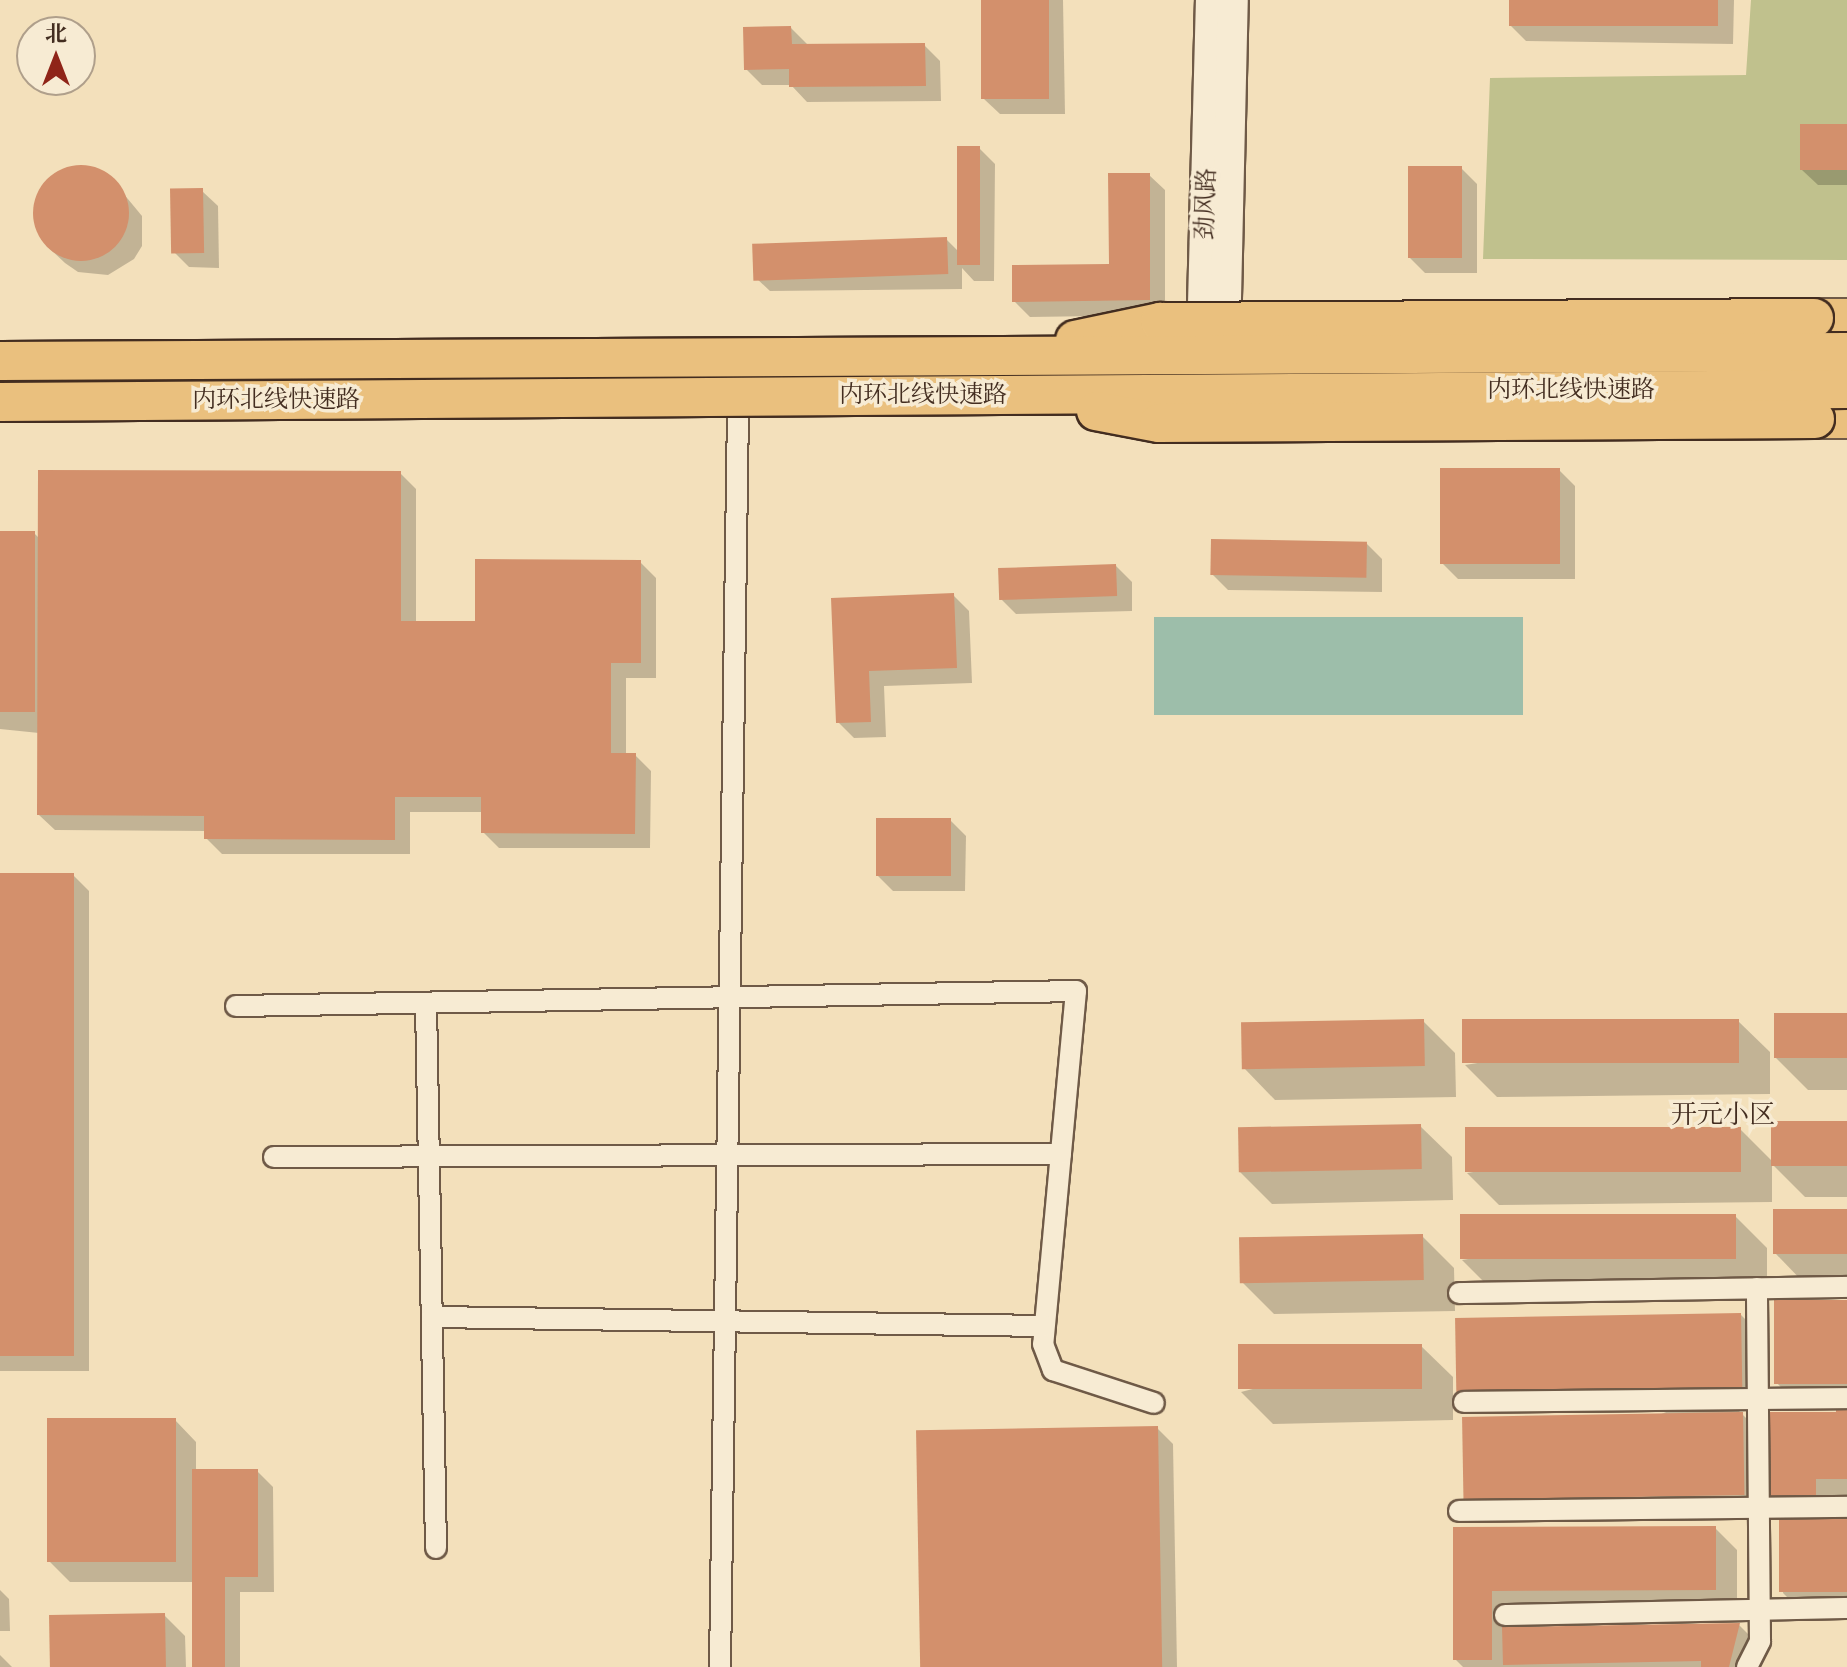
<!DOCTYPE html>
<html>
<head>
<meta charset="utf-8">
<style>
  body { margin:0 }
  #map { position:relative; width:1847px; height:1667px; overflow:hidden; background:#f3e0bb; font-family:"IM FELL French Canon","Noto Serif SC",serif }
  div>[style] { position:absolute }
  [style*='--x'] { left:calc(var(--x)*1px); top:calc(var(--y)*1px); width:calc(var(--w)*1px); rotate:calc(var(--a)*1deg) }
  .green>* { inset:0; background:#c0c18d }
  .water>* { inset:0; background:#9dbeaa; transform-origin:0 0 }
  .shadow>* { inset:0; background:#0003 }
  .building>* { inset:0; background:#d3906c; transform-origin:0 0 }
  .round { border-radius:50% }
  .roads { filter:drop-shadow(2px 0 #6f5a47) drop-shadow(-2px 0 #6f5a47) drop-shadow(0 2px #6f5a47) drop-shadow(0 -2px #6f5a47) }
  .street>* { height:20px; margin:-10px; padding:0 10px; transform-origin:10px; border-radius:10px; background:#f7ebd3 }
  .secondary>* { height:30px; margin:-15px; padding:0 15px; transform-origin:15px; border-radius:15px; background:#f7ebd3 }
  .highway>* { height:38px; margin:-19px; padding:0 19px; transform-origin:19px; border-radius:19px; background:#eac07e }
  .bridges { filter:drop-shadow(2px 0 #432d20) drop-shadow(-2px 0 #432d20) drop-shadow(0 2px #432d20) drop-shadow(0 -2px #432d20) }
  .highway-bridge>* { height:38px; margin:-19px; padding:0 19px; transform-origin:19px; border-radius:19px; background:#eac07e }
  span { translate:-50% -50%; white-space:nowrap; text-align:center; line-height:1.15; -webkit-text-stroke:7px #f7ebd3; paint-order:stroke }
  .street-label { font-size:24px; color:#432d20 }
  .neighbourhood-label { font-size:26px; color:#432d20 }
  .north { position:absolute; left:16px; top:16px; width:80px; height:80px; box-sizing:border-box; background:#f7ebd3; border:2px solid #af9f8b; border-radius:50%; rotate:0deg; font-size:22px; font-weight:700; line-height:32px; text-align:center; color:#432d20 }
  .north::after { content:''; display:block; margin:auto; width:28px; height:36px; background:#8f2418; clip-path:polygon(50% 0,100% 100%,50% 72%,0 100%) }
</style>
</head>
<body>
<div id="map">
  <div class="green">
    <i style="clip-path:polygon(1751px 0,1847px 0,1847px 260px,1483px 259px,1490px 78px,1746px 75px)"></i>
  </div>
  <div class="water">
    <i style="left:1154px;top:617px;width:369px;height:98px"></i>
  </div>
  <div class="shadow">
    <i style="clip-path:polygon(983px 0,1063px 0,1065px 114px,1000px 114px,984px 99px)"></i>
    <i style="clip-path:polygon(1511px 0,1734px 0,1733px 44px,1526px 41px,1510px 25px)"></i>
    <i style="clip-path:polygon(791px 28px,807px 44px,924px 45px,940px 61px,941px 101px,807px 102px,791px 85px,762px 85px,746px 69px)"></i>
    <i style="clip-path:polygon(1847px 126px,1847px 185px,1818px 185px,1802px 170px)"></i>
    <i style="clip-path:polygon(979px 148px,995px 164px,994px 281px,974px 281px,962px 268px,962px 289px,770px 291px,754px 276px,946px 239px,959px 252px)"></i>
    <i style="clip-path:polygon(79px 167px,108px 175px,142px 216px,142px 246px,134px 259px,108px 275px,78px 272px,65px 263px,48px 247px,35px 219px,41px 189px,50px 178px)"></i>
    <i style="clip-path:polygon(1461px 168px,1477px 184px,1477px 273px,1425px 273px,1409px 257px)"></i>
    <i style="clip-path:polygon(1149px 175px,1165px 190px,1165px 315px,1030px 317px,1014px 301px,1111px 266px)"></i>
    <i style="clip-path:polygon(202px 191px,218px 206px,219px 268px,189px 267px,173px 251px)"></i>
    <i style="clip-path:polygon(1559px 470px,1575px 486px,1575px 579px,1458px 579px,1442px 563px)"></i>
    <i style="clip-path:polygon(400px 473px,416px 489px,416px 623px,477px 623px,640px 562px,656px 578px,656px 678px,626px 678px,626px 755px,635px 755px,651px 771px,650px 848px,499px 848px,483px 832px,483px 812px,410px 812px,410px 854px,222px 854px,206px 838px,206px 831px,55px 830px,39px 815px,39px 733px,0 729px,0 533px,34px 533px,40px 539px)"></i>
    <i style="clip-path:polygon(1366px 543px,1382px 559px,1382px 592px,1228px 590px,1212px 574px)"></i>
    <i style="clip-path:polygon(1116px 566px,1132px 582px,1132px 611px,1016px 614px,1000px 598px)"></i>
    <i style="clip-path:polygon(953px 595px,969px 611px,972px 683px,884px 686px,886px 737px,854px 738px,838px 722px,833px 599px)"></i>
    <i style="clip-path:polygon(950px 820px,966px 836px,965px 891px,893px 891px,877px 875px)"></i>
    <i style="clip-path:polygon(0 875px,73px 875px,89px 891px,89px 1371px,0 1371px)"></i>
    <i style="clip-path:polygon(1847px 1015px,1847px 1090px,1808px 1090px,1776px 1058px)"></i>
    <i style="clip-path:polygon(1423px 1021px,1455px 1053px,1456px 1097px,1275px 1100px,1244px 1068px)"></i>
    <i style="clip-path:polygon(1738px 1021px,1770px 1052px,1770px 1094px,1497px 1097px,1465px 1065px)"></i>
    <i style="clip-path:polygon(1847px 1123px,1847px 1197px,1805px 1197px,1772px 1164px,1772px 1202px,1499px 1205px,1467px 1173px,1740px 1129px,1773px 1162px)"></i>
    <i style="clip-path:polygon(1420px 1126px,1452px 1157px,1453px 1200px,1272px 1204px,1240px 1172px)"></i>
    <i style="clip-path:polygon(1847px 1211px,1847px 1286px,1807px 1286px,1776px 1254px)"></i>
    <i style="clip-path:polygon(1735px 1216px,1767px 1248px,1767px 1290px,1494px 1292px,1462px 1260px)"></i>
    <i style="clip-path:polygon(1422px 1236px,1454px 1268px,1455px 1311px,1274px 1314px,1242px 1282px)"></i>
    <i style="clip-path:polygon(1847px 1302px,1847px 1500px,1836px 1500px,1836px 1520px,1847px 1520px,1847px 1613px,1804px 1614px,1783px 1593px,1792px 1521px,1772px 1501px,1838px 1414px,1838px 1404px,1798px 1405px,1777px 1383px)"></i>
    <i style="clip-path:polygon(1741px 1315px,1762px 1336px,1762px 1410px,1738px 1410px,1763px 1435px,1764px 1516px,1486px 1518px,1464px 1496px,1671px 1410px,1479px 1411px,1457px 1390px)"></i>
    <i style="clip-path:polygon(1421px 1346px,1453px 1377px,1453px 1420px,1273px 1424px,1241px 1392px)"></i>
    <i style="clip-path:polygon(175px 1420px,196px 1442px,196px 1471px,257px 1471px,273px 1487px,274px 1592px,240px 1592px,240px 1667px,194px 1667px,194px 1582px,70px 1582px,49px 1561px)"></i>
    <i style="clip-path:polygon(1157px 1428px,1173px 1444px,1177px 1667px,921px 1667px)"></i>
    <i style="clip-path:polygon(1715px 1528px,1737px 1550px,1737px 1611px,1512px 1611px,1512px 1629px,1739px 1625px,1760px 1646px,1755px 1667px,1463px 1667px,1455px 1659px,1455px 1529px)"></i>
    <i style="clip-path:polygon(0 1590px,9px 1599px,10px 1631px,0 1631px)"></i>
    <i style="clip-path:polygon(164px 1615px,185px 1636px,186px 1667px,52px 1667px)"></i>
    <i style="clip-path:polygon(0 1655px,12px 1667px,0 1667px)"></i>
  </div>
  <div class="building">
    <i style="left:981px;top:0;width:68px;height:99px"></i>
    <i style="left:1509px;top:0;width:209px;height:26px"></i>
    <i style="clip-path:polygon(791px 26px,792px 44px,925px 43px,926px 86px,789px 87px,789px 69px,744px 70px,743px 27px)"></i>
    <i style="left:1800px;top:124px;width:47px;height:46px"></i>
    <i style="left:957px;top:146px;width:23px;height:119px"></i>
    <i class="round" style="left:33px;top:165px;width:96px;height:96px"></i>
    <i style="left:1408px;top:166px;width:54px;height:92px"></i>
    <i style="clip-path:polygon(1108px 173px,1150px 173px,1150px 300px,1012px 302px,1012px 265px,1109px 264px)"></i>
    <i style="left:203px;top:188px;width:65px;height:33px;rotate:89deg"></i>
    <i style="left:947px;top:237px;width:37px;height:195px;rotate:88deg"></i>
    <i style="left:1560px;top:468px;width:96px;height:120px;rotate:90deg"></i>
    <i style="clip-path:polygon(38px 470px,401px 471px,401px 621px,475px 621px,475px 559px,641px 560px,641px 663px,611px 663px,611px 753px,636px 753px,635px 834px,481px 833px,481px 797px,395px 797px,395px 840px,204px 839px,204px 816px,37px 815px)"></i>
    <i style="left:0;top:531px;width:35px;height:181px"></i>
    <i style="left:1211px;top:539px;width:156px;height:36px;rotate:1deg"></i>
    <i style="left:1116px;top:564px;width:32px;height:118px;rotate:88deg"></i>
    <i style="clip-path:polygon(954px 593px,957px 668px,869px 671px,871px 722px,836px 723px,831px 598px)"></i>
    <i style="left:876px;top:818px;width:75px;height:58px"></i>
    <i style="left:0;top:873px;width:74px;height:483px"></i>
    <i style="left:1847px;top:1013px;width:45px;height:73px;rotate:90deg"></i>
    <i style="left:1424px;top:1019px;width:47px;height:183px;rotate:89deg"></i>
    <i style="left:1739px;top:1019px;width:44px;height:277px;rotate:90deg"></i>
    <i style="left:1771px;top:1121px;width:76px;height:45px"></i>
    <i style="left:1421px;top:1124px;width:45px;height:183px;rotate:89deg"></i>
    <i style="left:1741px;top:1127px;width:45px;height:276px;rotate:90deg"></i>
    <i style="left:1847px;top:1209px;width:45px;height:74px;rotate:90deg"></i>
    <i style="left:1736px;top:1214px;width:45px;height:276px;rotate:90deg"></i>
    <i style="left:1423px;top:1234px;width:46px;height:184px;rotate:89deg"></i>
    <i style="left:1774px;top:1300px;width:73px;height:84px"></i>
    <i style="left:1741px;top:1313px;width:76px;height:286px;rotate:89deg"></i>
    <i style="left:1422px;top:1344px;width:45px;height:184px;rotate:90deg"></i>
    <i style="clip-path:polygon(1836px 1405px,1847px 1405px,1847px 1479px,1816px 1479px,1816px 1502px,1770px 1502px,1770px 1412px,1836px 1412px)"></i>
    <i style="left:1743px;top:1412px;width:83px;height:281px;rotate:89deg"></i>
    <i style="left:47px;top:1418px;width:129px;height:144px"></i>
    <i style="left:1158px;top:1426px;width:241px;height:242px;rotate:89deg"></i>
    <i style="clip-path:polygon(192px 1469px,258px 1469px,258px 1577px,225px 1577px,225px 1667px,192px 1667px)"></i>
    <i style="left:1847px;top:1518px;width:74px;height:68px;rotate:90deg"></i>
    <i style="clip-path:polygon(1716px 1526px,1716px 1590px,1492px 1591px,1492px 1660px,1453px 1660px,1453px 1527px)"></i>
    <i style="left:165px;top:1613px;width:54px;height:116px;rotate:89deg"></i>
    <i style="clip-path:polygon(1740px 1623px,1729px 1667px,1701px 1667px,1701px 1661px,1503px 1665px,1502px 1627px)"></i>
  </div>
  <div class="roads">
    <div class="street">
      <i style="--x:426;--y:1003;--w:545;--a:88.95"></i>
      <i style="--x:236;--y:1006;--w:840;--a:-1.02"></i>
      <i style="--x:1076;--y:991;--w:355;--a:95.3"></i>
      <i style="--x:1043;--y:1344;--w:28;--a:69"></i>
      <i style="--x:1053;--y:1370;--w:106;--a:18.1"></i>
      <i style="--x:274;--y:1157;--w:787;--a:-0.22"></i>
      <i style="--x:1459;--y:1293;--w:388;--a:-0.9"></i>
      <i style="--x:432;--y:1317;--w:612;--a:0.84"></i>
      <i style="--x:1464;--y:1402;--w:383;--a:-0.6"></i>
      <i style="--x:1459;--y:1511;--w:388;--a:-0.6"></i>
      <i style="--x:1505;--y:1615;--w:342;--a:-1.2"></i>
      <i style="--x:720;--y:1667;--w:1256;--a:-89.18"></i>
      <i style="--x:1747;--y:1667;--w:29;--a:-63"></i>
      <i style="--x:1760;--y:1641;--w:353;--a:-90.5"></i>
    </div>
    <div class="secondary">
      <i style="--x:1202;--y:342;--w:342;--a:-88.5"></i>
      <i style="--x:1225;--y:342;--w:342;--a:-88.7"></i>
    </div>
    <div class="highway">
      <i style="--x:1814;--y:318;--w:33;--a:0"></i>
      <i style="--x:1815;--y:419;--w:32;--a:0"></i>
    </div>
  </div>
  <div class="bridges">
    <div class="highway-bridge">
      <i style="--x:1075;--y:340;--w:87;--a:-12"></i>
      <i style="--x:1160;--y:322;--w:654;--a:-0.35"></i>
      <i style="--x:0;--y:361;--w:1847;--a:-0.28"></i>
      <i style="--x:0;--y:402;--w:1847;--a:-0.4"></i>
      <i style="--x:1096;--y:411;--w:64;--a:10.8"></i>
      <i style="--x:1159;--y:423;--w:656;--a:-0.35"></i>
    </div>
  </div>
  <div class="street-label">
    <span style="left:1206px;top:204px;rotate:-88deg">劲风路</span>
    <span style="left:1571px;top:390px">内环北线快速路</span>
    <span style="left:923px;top:395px">内环北线快速路</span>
    <span style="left:276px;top:400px">内环北线快速路</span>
  </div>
  <div class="neighbourhood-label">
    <span style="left:1723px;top:1115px">开元小区</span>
  </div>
  <div class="north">北</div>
</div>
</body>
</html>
